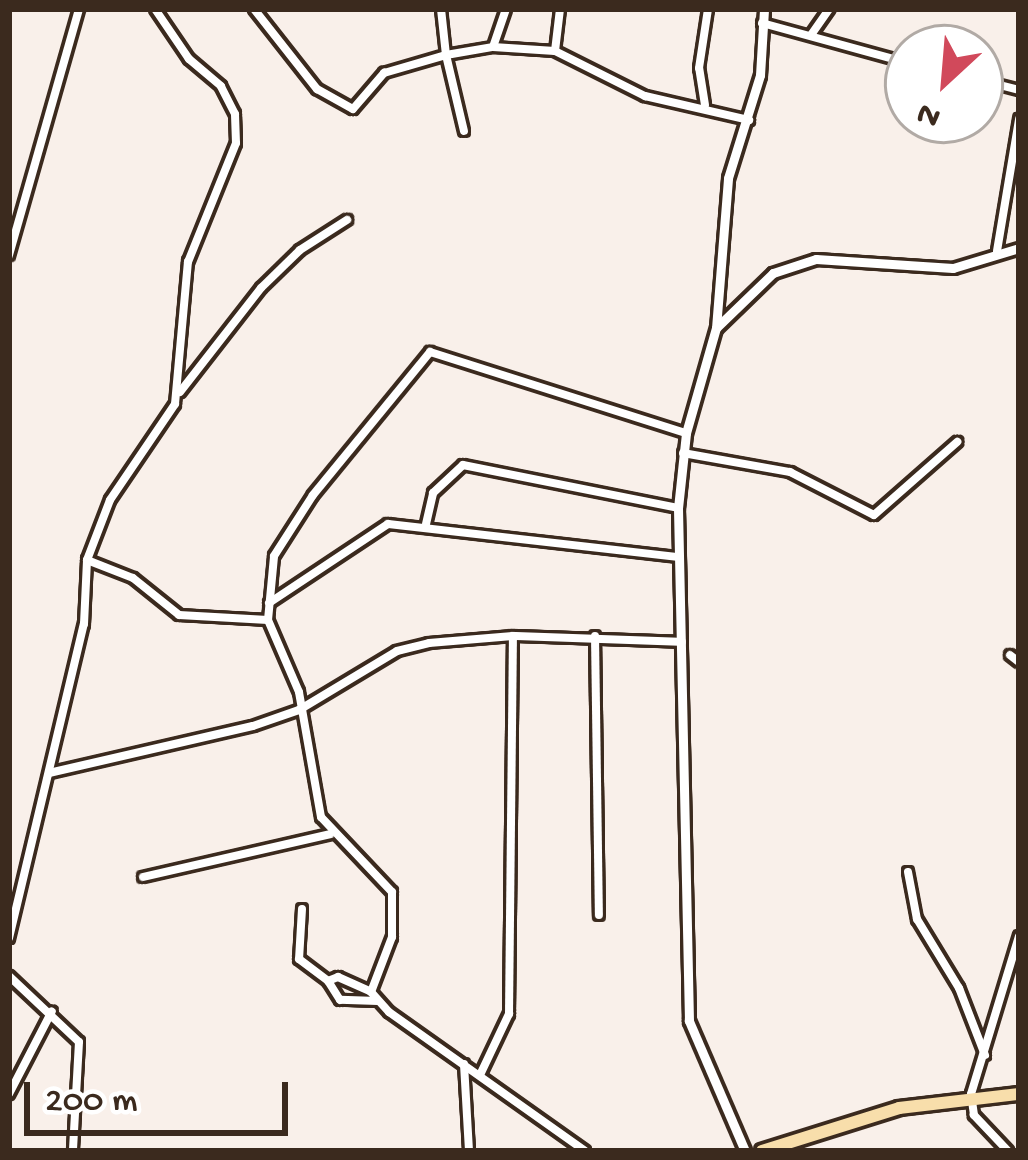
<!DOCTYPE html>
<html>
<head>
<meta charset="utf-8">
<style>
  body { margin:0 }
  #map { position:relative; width:1028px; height:1160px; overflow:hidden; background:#f9f0ea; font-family:"Gochi Hand",sans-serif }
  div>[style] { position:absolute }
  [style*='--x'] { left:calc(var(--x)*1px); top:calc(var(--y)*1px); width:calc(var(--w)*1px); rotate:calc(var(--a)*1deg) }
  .roads { filter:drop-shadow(3px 0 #3b2a1e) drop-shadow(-3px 0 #3b2a1e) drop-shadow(0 3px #3b2a1e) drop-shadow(0 -3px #3b2a1e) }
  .minor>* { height:8px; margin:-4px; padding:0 4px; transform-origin:4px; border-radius:4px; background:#fff }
  .tertiary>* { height:9px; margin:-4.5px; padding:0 4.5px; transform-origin:4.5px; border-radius:4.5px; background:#fff }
  .trunk>* { height:12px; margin:-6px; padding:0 6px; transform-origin:6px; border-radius:6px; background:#f8deab }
  span { translate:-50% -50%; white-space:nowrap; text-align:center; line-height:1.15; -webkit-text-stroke:9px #fff; paint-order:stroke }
  .frame { position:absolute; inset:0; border:12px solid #3b2a1e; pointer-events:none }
  .north { position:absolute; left:884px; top:24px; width:120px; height:120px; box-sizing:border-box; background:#fff; border:3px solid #b1aaa5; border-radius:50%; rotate:206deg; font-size:33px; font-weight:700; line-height:48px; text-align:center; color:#3b2a1e }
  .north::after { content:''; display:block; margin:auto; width:42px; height:54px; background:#d1495b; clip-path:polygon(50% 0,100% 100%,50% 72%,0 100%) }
  .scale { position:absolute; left:24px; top:1082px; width:264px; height:54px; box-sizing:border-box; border:6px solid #3b2a1e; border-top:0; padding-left:15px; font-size:36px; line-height:42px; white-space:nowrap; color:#3b2a1e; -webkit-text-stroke:9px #fff; paint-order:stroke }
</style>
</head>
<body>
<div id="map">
  <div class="roads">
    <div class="minor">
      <i style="--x:254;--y:9;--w:102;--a:51.8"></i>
      <i style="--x:317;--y:89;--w:41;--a:29.1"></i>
      <i style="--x:353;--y:109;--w:48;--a:-49.3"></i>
      <i style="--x:384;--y:73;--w:65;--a:-16.2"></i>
      <i style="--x:446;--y:55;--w:78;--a:76.7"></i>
      <i style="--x:441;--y:9;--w:46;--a:83.8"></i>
      <i style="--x:446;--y:55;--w:48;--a:-9.7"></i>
      <i style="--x:493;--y:47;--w:62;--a:3.7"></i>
      <i style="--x:555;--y:51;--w:101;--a:26.6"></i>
      <i style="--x:645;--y:96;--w:107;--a:13"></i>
      <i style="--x:762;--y:23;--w:151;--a:15.3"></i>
      <i style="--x:811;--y:35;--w:32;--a:-55"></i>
      <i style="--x:493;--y:47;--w:40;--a:-71.1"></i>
      <i style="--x:555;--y:51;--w:42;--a:-83.2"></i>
      <i style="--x:980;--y:80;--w:40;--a:14.4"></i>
      <i style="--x:705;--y:105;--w:37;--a:-99"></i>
      <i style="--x:699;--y:68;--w:60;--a:-81.3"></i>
      <i style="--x:997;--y:251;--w:134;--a:-80.5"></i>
      <i style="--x:9;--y:255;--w:256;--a:-74.1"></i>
      <i style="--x:180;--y:392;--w:132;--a:-52.1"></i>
      <i style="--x:261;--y:288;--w:54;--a:-44.3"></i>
      <i style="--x:300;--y:250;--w:56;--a:-32.6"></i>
      <i style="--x:683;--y:453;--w:109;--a:10.1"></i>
      <i style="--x:790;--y:472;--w:94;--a:27.1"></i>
      <i style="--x:874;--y:515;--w:111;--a:-41.3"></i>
      <i style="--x:426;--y:524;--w:32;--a:-77"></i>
      <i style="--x:433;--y:493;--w:41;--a:-43"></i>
      <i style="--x:463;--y:465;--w:219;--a:11.3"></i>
      <i style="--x:87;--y:560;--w:49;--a:21.4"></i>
      <i style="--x:133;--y:578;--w:59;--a:38.8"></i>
      <i style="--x:179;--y:615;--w:89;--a:3.2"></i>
      <i style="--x:269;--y:603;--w:143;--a:-33.6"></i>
      <i style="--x:388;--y:524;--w:293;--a:6.5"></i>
      <i style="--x:595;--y:636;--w:279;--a:89.2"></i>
      <i style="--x:1010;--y:655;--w:11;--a:38"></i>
      <i style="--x:49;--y:773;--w:209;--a:-13"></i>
      <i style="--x:253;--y:726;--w:49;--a:-19.2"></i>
      <i style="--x:299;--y:710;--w:114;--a:-31"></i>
      <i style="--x:397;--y:651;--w:33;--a:-14"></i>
      <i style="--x:429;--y:643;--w:84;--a:-4.8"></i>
      <i style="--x:513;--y:636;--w:169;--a:2"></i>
      <i style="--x:908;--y:872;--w:48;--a:79.2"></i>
      <i style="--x:917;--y:919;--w:81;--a:58.7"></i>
      <i style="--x:959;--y:988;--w:72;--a:68.8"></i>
      <i style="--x:143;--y:877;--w:192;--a:-12.9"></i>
      <i style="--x:302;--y:909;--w:50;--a:93.4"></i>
      <i style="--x:299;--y:959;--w:36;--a:37"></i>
      <i style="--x:9;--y:938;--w:323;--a:-76.6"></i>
      <i style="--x:84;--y:624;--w:64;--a:-87.3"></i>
      <i style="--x:87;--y:560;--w:64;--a:-69"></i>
      <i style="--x:110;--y:500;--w:116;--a:-55.9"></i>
      <i style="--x:175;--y:404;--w:143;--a:-84.8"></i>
      <i style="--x:188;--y:262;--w:128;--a:-68"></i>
      <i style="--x:236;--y:143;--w:29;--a:-92"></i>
      <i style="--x:235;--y:114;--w:31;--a:-117"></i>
      <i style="--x:221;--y:86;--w:42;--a:-139.8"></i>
      <i style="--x:189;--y:59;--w:60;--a:-124.2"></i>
      <i style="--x:9;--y:976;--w:96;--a:43.3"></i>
      <i style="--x:79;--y:1042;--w:109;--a:93.2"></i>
      <i style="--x:371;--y:992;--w:59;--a:-69.1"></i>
      <i style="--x:392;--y:937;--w:45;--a:-90"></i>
      <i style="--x:392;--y:892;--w:103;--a:-133.4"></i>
      <i style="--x:321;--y:817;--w:127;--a:-100"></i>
      <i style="--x:299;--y:692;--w:78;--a:-113.3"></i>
      <i style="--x:268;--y:620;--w:64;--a:-84.6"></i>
      <i style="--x:274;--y:556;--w:72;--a:-57.4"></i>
      <i style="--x:313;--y:495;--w:185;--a:-50.7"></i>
      <i style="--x:430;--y:352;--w:269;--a:17.6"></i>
      <i style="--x:378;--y:1001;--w:38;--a:-178"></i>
      <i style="--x:340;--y:1000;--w:22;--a:-122"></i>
      <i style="--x:328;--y:981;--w:11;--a:-22"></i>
      <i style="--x:338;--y:977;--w:36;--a:24"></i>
      <i style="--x:371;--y:992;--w:27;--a:48"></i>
      <i style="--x:389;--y:1012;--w:240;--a:35.3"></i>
      <i style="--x:464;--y:1064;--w:87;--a:86.7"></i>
      <i style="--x:480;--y:1075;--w:68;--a:-64.6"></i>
      <i style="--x:509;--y:1014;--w:378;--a:-89.4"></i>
      <i style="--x:9;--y:1094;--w:93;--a:-62.6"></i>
      <i style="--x:1008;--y:1151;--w:50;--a:-133.4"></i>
      <i style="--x:974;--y:1115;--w:21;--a:-98"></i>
      <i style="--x:971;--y:1094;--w:165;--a:-73.1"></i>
    </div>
    <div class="tertiary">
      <i style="--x:716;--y:328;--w:79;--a:-44"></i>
      <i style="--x:773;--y:273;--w:45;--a:-18"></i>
      <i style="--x:816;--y:259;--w:137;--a:3.8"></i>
      <i style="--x:953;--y:268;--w:69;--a:-16.9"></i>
      <i style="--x:745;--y:1151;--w:142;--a:-113.3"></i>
      <i style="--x:689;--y:1021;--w:513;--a:-91.23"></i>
      <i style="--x:678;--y:508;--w:75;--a:-83.9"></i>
      <i style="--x:686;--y:433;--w:109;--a:-74.1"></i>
      <i style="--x:716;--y:328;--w:150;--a:-85.4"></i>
      <i style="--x:728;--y:178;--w:108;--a:-72.7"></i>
      <i style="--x:760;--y:75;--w:66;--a:-86.5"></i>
    </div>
    <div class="trunk">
      <i style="--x:762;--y:1151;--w:144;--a:-17.4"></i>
      <i style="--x:899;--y:1108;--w:121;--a:-6.7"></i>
    </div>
  </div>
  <div class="frame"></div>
  <div class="north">N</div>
  <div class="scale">200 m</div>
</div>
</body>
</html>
